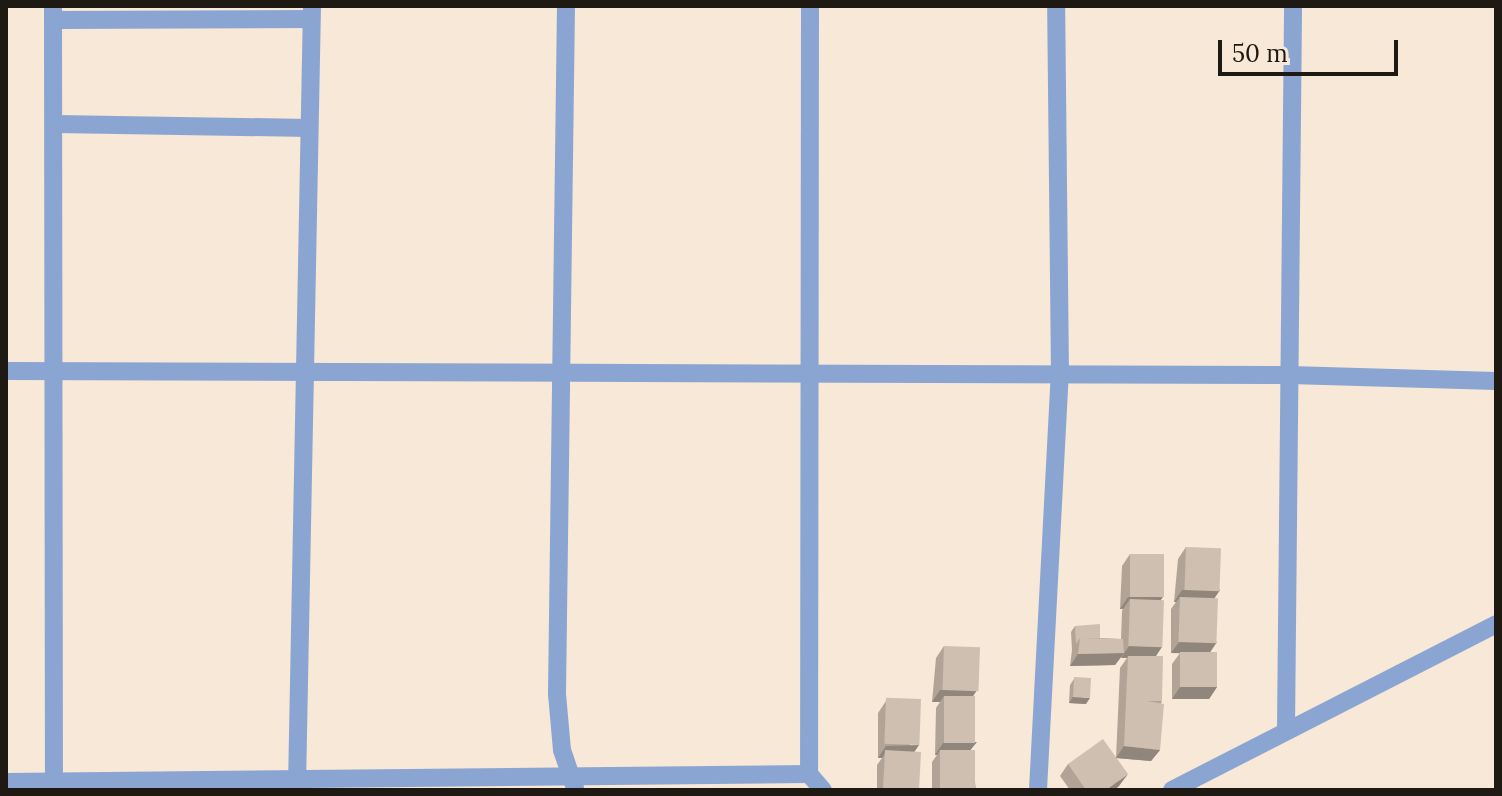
<!DOCTYPE html>
<html>
<head>
<meta charset="utf-8">
<style>
  body { margin:0 }
  #map { position:relative; width:1502px; height:796px; overflow:hidden; background:#f7e8d8; font-family:Lora,serif }
  div>[style] { position:absolute }
  [style*='--x'] { left:calc(var(--x)*1px); top:calc(var(--y)*1px); width:calc(var(--w)*1px); rotate:calc(var(--a)*1deg) }
  .street>* { height:18px; margin:-9px; padding:0 9px; transform-origin:9px; border-radius:9px; background:#8aa5d1 }
  .wall>* { inset:0; background:#b1a497 }
  .shaded-wall>* { inset:0; background:#90867b }
  .building>* { inset:0; background:#cebfb0; transform-origin:0 0 }
  span { translate:-50% -50%; white-space:nowrap; text-align:center; line-height:1.15; -webkit-text-stroke:7px #f7e8d8; paint-order:stroke }
  .frame { position:absolute; inset:0; border:8px solid #1e1913; pointer-events:none }
  .scale { position:absolute; left:1218px; top:40px; width:180px; height:36px; box-sizing:border-box; border:4px solid #1e1913; border-top:0; padding-left:10px; font-size:24px; line-height:28px; white-space:nowrap; color:#1e1913; -webkit-text-stroke:6px #f7e8d8; paint-order:stroke }
</style>
</head>
<body>
<div id="map">
  <div class="street">
    <i style="--x:53;--y:6;--w:784;--a:89.93"></i>
    <i style="--x:566;--y:6;--w:688;--a:90.75"></i>
    <i style="--x:557;--y:694;--w:56;--a:84.9"></i>
    <i style="--x:562;--y:750;--w:40;--a:71.1"></i>
    <i style="--x:810;--y:6;--w:768;--a:90.07"></i>
    <i style="--x:809;--y:774;--w:21;--a:49"></i>
    <i style="--x:53;--y:20;--w:258;--a:-0.2"></i>
    <i style="--x:56;--y:124;--w:253;--a:0.9"></i>
    <i style="--x:6;--y:371;--w:1284;--a:0.18"></i>
    <i style="--x:1290;--y:375;--w:206;--a:1.7"></i>
    <i style="--x:1286;--y:728;--w:722;--a:-89.44"></i>
    <i style="--x:6;--y:782;--w:803;--a:-0.57"></i>
    <i style="--x:297;--y:787;--w:781;--a:-88.9"></i>
    <i style="--x:1038;--y:790;--w:417;--a:-87"></i>
    <i style="--x:1060;--y:374;--w:368;--a:-90.6"></i>
    <i style="--x:1172;--y:790;--w:364;--a:-27.1"></i>
  </div>
  <div class="wall">
    <i style="clip-path:polygon(1186px 547px,1220px 590px,1214px 598px,1210px 652px,1217px 687px,1209px 699px,1172px 699px,1172px 664px,1180px 653px,1171px 653px,1171px 609px,1176px 602px,1174px 602px,1178px 559px)"></i>
    <i style="clip-path:polygon(1130px 554px,1161px 600px,1156px 656px,1162px 701px,1161px 703px,1160px 750px,1151px 761px,1116px 758px,1119px 786px,1114px 790px,1070px 790px,1060px 776px,1068px 764px,1116px 758px,1120px 668px,1127px 658px,1121px 657px,1115px 665px,1070px 666px,1072px 650px,1071px 632px,1075px 626px,1100px 638px,1121px 639px,1122px 611px,1123px 609px,1120px 609px,1122px 566px)"></i>
    <i style="clip-path:polygon(944px 646px,977px 690px,973px 696px,971px 750px,976px 790px,932px 790px,932px 762px,937px 755px,935px 755px,936px 708px,940px 702px,932px 702px,936px 658px)"></i>
    <i style="clip-path:polygon(1074px 679px,1086px 704px,1069px 703px,1070px 685px)"></i>
    <i style="clip-path:polygon(886px 701px,914px 752px,919px 790px,877px 790px,877px 765px,882px 758px,878px 758px,878px 713px)"></i>
  </div>
  <div class="shaded-wall">
    <i style="clip-path:polygon(1182px 590px,1220px 590px,1212px 602px,1180px 597px,1176px 602px,1174px 602px)"></i>
    <i style="clip-path:polygon(1128px 597px,1163px 597px,1155px 608px,1130px 599px,1123px 609px,1120px 609px)"></i>
    <i style="clip-path:polygon(1179px 642px,1217px 642px,1209px 654px,1171px 653px)"></i>
    <i style="clip-path:polygon(1129px 646px,1162px 647px,1154px 659px,1128px 656px,1127px 658px,1121px 658px)"></i>
    <i style="clip-path:polygon(1124px 653px,1115px 665px,1070px 666px,1078px 654px)"></i>
    <i style="clip-path:polygon(1180px 687px,1217px 687px,1209px 699px,1172px 699px)"></i>
    <i style="clip-path:polygon(940px 690px,977px 690px,969px 702px,944px 696px,940px 702px,932px 702px)"></i>
    <i style="clip-path:polygon(1073px 697px,1090px 698px,1086px 704px,1069px 703px)"></i>
    <i style="clip-path:polygon(977px 742px,968px 753px,940px 750px,937px 755px,935px 755px,943px 743px)"></i>
    <i style="clip-path:polygon(919px 745px,911px 757px,885px 753px,882px 758px,878px 758px,886px 746px)"></i>
    <i style="clip-path:polygon(1124px 746px,1160px 750px,1151px 761px,1116px 758px)"></i>
    <i style="clip-path:polygon(1128px 774px,1119px 786px,1114px 790px,1106px 790px)"></i>
  </div>
  <div class="building">
    <i style="left:1186px;top:547px;width:35px;height:43px;rotate:2deg"></i>
    <i style="left:1130px;top:554px;width:34px;height:43px"></i>
    <i style="left:1180px;top:597px;width:38px;height:45px;rotate:2deg"></i>
    <i style="left:1130px;top:599px;width:34px;height:47px;rotate:2deg"></i>
    <i style="clip-path:polygon(1100px 624px,1100px 638px,1080px 638px,1076px 644px,1075px 626px)"></i>
    <i style="clip-path:polygon(1080px 638px,1123px 639px,1124px 653px,1078px 654px)"></i>
    <i style="left:944px;top:646px;width:36px;height:44px;rotate:2deg"></i>
    <i style="left:1217px;top:652px;width:35px;height:37px;rotate:90deg"></i>
    <i style="clip-path:polygon(1128px 656px,1163px 656px,1162px 701px,1147px 701px,1164px 704px,1160px 750px,1124px 746px)"></i>
    <i style="left:1091px;top:678px;width:20px;height:17px;rotate:93deg"></i>
    <i style="left:944px;top:696px;width:31px;height:47px"></i>
    <i style="left:921px;top:699px;width:46px;height:35px;rotate:92deg"></i>
    <i style="clip-path:polygon(1103px 739px,1128px 774px,1106px 790px,1086px 790px,1068px 764px)"></i>
    <i style="left:940px;top:750px;width:35px;height:40px"></i>
    <i style="left:921px;top:752px;width:38px;height:36px;rotate:93deg"></i>
  </div>
  <div class="frame"></div>
  <div class="scale">50 m</div>
</div>
</body>
</html>
